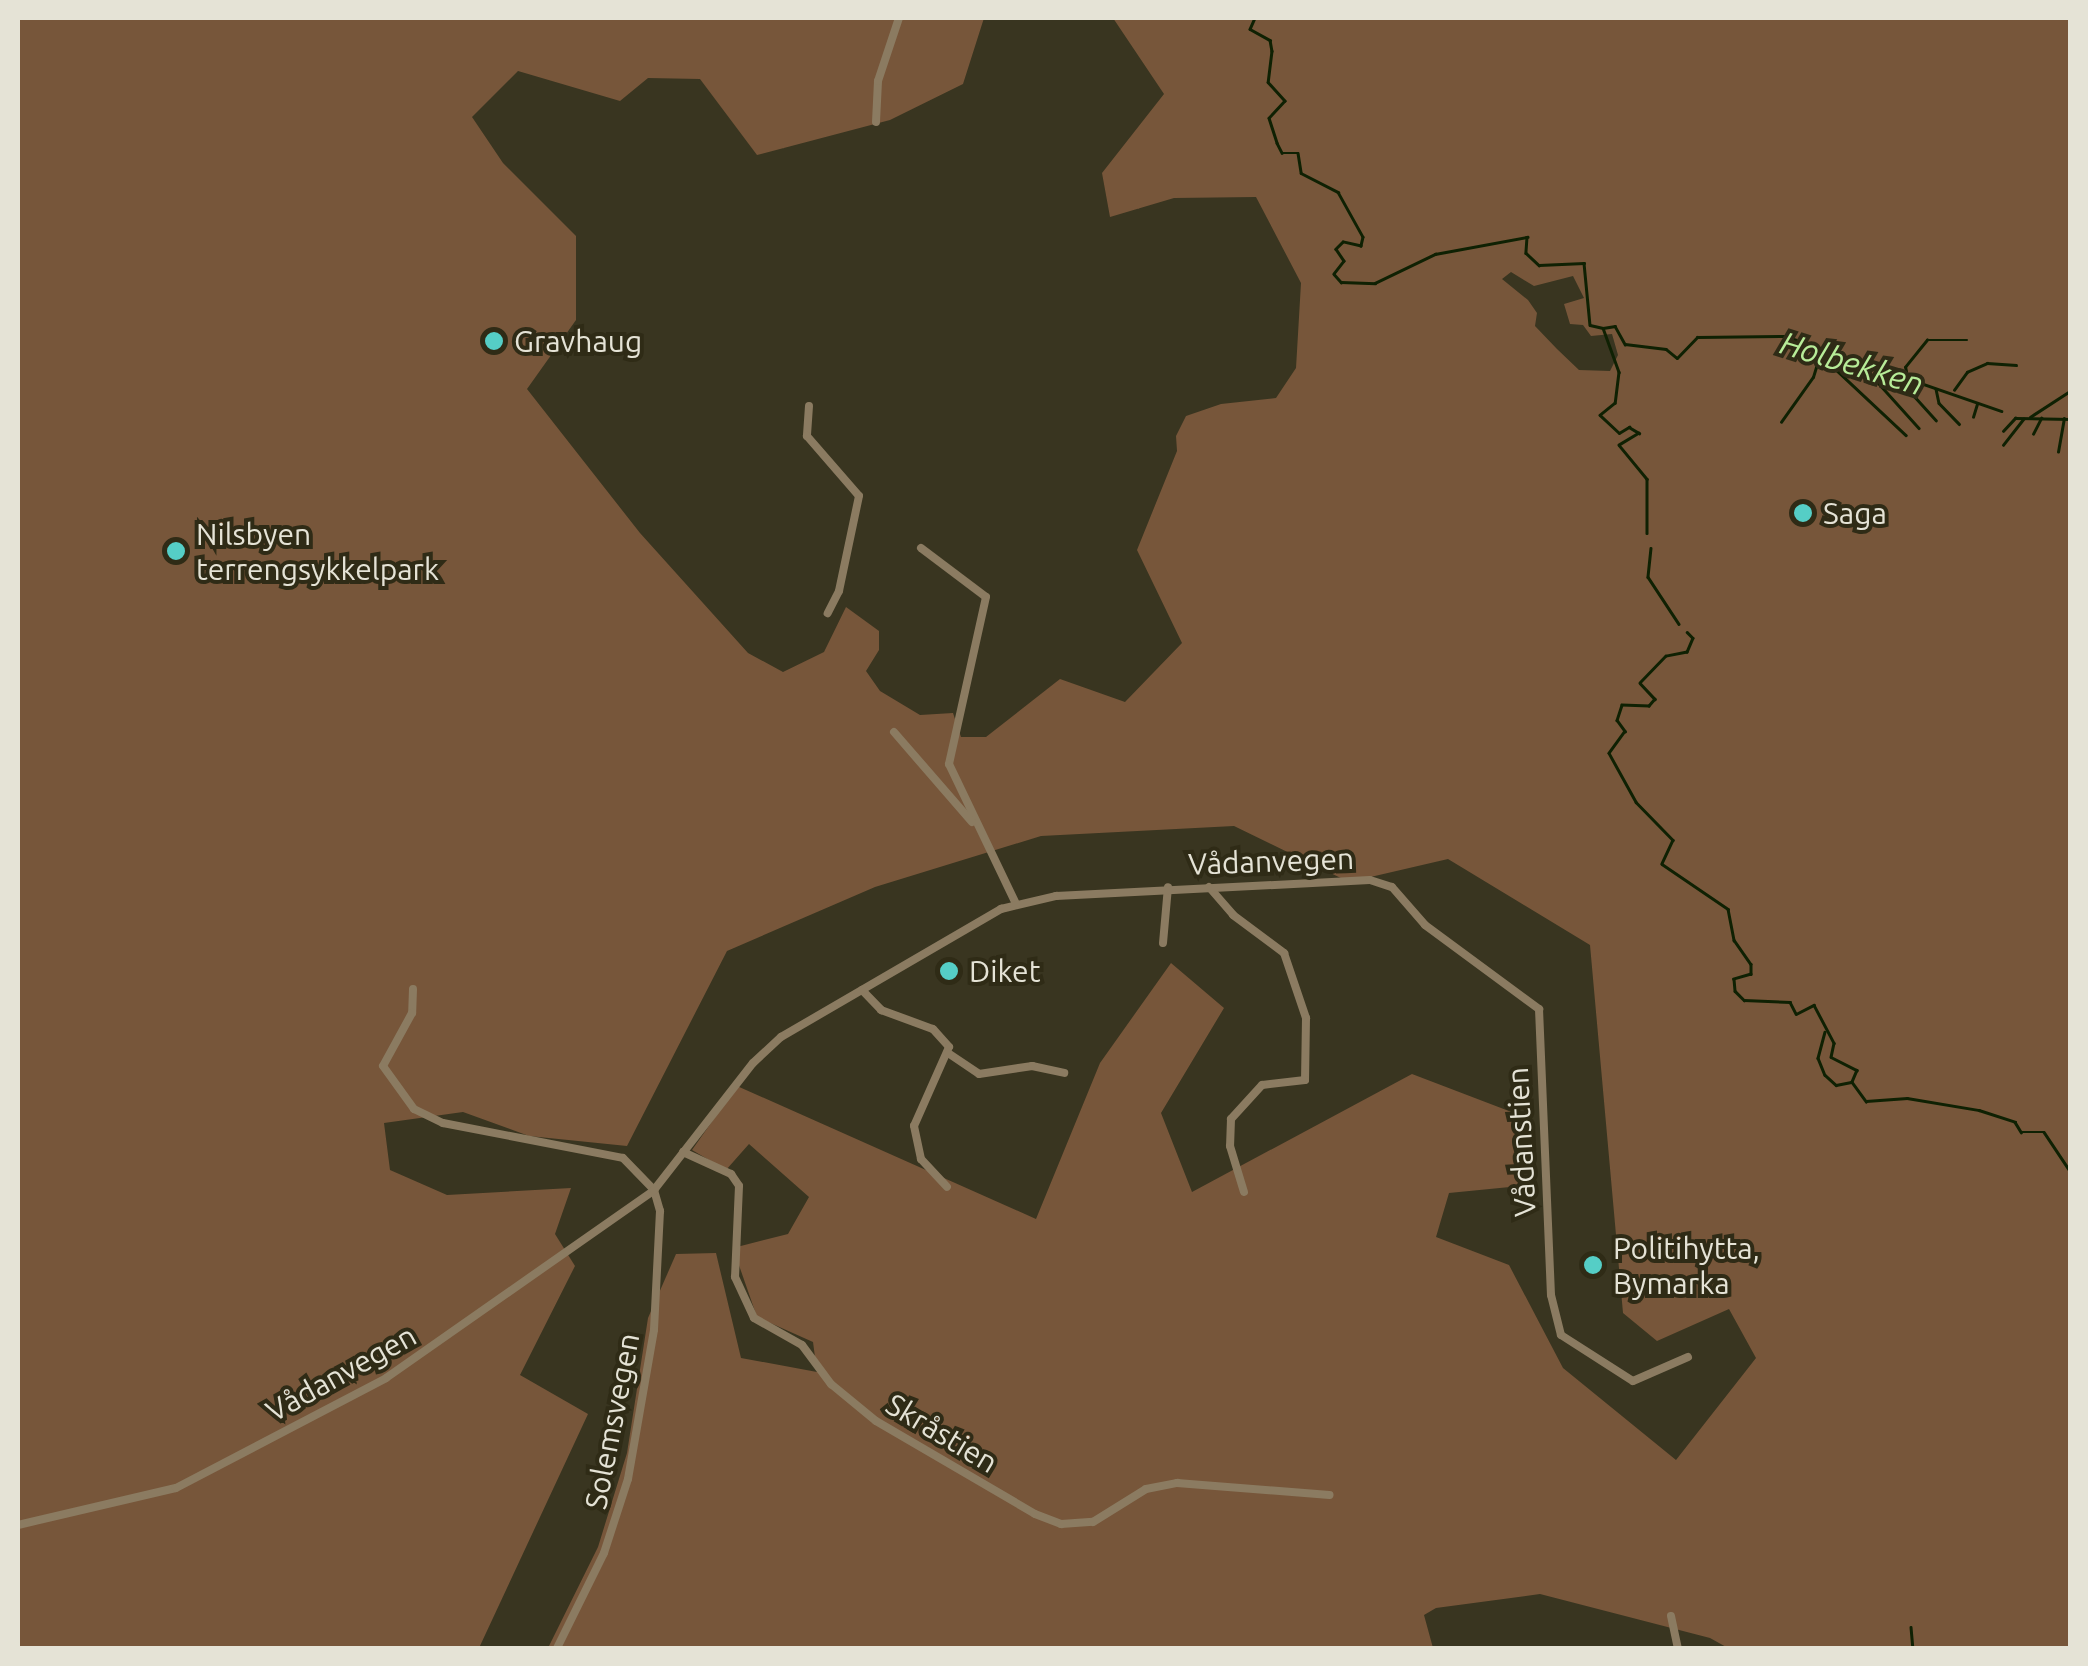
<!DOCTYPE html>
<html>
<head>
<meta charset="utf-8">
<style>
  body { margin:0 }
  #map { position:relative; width:2088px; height:1666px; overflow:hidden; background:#393520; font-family:Ubuntu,sans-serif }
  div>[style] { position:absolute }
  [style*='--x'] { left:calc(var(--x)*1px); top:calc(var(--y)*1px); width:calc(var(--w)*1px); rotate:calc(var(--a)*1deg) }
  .green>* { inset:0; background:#77563a }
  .stream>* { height:2.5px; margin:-1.25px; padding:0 1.25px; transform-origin:1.25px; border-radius:1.25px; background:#0f2103 }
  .street>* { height:8px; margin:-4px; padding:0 4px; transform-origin:4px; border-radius:4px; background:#8b7b61 }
  .dots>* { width:28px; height:28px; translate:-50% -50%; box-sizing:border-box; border:5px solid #2f2b16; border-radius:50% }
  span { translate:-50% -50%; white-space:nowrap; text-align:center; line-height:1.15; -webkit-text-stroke:8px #2f2b16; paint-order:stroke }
  .poi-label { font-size:30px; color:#e5e3d6 }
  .left { translate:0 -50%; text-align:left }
  .street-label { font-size:30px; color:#e5e3d6 }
  .water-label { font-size:32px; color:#b7ec98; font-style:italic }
  .frame { position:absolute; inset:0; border:20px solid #e5e3d6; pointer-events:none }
</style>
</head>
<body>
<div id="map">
  <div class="green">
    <i style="clip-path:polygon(evenodd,18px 18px,984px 18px,963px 84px,890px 120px,757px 155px,700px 79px,648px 78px,620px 101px,518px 71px,472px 117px,503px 163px,576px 236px,576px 320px,527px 389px,640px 533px,748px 653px,783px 672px,824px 652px,846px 607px,879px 631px,879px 650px,866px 671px,880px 691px,920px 715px,953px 713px,961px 737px,986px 737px,1060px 679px,1125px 702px,1182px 643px,1137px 550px,1177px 451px,1176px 436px,1186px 416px,1221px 404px,1276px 398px,1296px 368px,1301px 283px,1256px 197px,1174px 198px,1110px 217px,1102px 173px,1164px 94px,1113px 18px,2070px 18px,2070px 1648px,1728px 1648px,1710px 1638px,1540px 1594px,1436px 1608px,1424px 1615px,1433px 1648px,548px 1648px,598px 1547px,627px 1453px,648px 1318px,676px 1254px,716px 1253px,741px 1358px,817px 1372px,813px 1342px,757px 1317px,733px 1248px,788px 1234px,809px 1197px,749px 1144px,726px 1170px,692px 1150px,737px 1086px,1036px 1219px,1100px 1063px,1171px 963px,1224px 1008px,1161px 1113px,1192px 1192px,1412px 1074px,1522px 1116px,1520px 1186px,1449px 1193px,1436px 1237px,1509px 1265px,1563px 1368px,1676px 1460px,1756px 1358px,1729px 1309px,1657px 1341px,1623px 1313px,1590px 945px,1448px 859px,1349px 882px,1234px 826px,1041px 836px,875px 887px,727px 951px,627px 1146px,529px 1136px,463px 1112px,384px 1123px,390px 1170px,447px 1195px,571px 1188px,555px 1234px,575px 1266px,520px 1375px,588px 1414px,479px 1648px,18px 1648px,18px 18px,1511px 272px,1534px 286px,1573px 276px,1584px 298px,1564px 304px,1570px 324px,1583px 325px,1591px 336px,1612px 334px,1618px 355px,1610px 371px,1579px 370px,1557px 349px,1535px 326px,1537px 313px,1528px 300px,1502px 279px,1511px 272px)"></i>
  </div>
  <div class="stream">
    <i style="--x:1255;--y:18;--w:12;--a:114"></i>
    <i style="--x:1250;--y:29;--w:23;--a:29"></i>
    <i style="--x:1270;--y:40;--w:11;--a:80"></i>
    <i style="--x:1272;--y:51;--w:31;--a:97"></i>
    <i style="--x:1268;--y:82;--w:25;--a:48"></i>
    <i style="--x:1285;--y:101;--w:23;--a:133"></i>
    <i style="--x:1269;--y:118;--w:26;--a:72"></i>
    <i style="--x:1277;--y:143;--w:11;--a:63"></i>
    <i style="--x:1282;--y:153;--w:16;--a:0"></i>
    <i style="--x:1298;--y:153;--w:20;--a:81"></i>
    <i style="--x:1301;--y:173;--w:42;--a:27.2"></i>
    <i style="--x:1338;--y:192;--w:51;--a:60.9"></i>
    <i style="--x:1363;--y:237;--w:9;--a:103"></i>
    <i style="--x:1361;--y:246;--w:18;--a:-167"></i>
    <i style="--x:1343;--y:242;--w:10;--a:135"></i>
    <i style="--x:1336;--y:249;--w:14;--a:56"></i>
    <i style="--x:1344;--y:261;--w:16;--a:128"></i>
    <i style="--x:1334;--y:274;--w:11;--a:49"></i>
    <i style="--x:1341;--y:282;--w:34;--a:2"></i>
    <i style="--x:1375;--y:283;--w:67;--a:-25.8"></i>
    <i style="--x:1435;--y:254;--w:94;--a:-10.5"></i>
    <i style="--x:1527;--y:237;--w:16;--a:94"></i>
    <i style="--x:1526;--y:253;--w:18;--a:43"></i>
    <i style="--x:1539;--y:265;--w:45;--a:-2.5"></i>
    <i style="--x:1584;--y:263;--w:62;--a:84.5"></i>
    <i style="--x:1590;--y:325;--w:13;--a:13"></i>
    <i style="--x:1603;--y:328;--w:47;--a:70"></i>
    <i style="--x:1619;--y:372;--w:31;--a:97"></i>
    <i style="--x:1615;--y:403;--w:19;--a:141"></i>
    <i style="--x:1600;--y:415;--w:26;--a:43"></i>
    <i style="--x:1619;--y:433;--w:12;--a:-31"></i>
    <i style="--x:1629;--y:427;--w:12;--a:31"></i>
    <i style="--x:1639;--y:433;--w:23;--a:149"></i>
    <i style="--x:1619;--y:445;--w:44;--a:50.5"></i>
    <i style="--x:1647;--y:479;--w:54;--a:90"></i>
    <i style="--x:1603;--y:328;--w:12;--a:-9"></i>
    <i style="--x:1615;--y:326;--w:21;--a:61"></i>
    <i style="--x:1625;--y:344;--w:41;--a:7"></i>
    <i style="--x:1666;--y:349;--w:14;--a:39"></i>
    <i style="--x:1677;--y:358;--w:29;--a:-46"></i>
    <i style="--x:1697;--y:337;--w:88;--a:-0.7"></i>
    <i style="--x:1785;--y:336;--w:229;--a:19.1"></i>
    <i style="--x:1829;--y:355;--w:9;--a:84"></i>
    <i style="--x:1830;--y:364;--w:104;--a:43.1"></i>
    <i style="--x:1864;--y:367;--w:82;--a:48"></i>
    <i style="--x:1936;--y:389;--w:14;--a:78"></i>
    <i style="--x:1939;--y:403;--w:29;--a:46"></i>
    <i style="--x:1954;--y:390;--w:22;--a:-54"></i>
    <i style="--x:1967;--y:372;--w:22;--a:-24"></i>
    <i style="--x:1987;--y:363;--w:29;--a:4"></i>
    <i style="--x:1973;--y:417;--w:14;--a:-73"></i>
    <i style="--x:2030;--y:417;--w:48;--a:-33"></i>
    <i style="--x:1936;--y:421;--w:39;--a:-132"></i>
    <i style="--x:1910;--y:392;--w:25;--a:-101"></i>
    <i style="--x:1905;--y:367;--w:35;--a:-51"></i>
    <i style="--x:1927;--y:340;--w:40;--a:0"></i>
    <i style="--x:1781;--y:422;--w:55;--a:-54.6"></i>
    <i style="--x:1813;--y:377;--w:27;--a:-73"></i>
    <i style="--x:2003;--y:431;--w:18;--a:-47"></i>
    <i style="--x:2015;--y:418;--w:55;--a:1"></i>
    <i style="--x:2033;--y:434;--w:18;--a:-63"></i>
    <i style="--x:2003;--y:445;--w:33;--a:-52"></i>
    <i style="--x:2058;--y:452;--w:34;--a:-80"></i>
    <i style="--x:1651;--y:548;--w:29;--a:96"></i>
    <i style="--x:1648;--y:577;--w:56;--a:56.6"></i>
    <i style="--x:1687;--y:632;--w:8;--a:45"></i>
    <i style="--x:1693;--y:638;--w:15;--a:113"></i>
    <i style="--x:1687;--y:652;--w:21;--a:169"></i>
    <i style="--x:1666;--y:656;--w:37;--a:134"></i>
    <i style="--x:1640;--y:683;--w:22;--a:47"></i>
    <i style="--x:1655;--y:699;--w:9;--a:131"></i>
    <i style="--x:1649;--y:706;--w:27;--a:-178"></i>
    <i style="--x:1622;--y:705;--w:16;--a:108"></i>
    <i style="--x:1617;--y:720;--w:14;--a:54"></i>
    <i style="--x:1625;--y:731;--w:27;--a:126"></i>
    <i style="--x:1609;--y:753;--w:56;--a:61.1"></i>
    <i style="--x:1636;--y:802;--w:53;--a:45.8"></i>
    <i style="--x:1673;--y:840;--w:26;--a:115"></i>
    <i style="--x:1662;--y:864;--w:80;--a:34.3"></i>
    <i style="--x:1728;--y:909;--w:32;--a:79"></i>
    <i style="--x:1734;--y:940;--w:29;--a:55"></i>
    <i style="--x:1751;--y:964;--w:10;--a:90"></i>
    <i style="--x:1751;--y:974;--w:18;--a:164"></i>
    <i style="--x:1734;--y:979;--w:12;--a:85"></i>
    <i style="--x:1735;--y:991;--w:13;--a:45"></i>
    <i style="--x:1744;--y:1000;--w:46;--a:2.5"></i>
    <i style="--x:1790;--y:1002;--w:13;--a:63"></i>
    <i style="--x:1796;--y:1014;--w:20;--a:-27"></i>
    <i style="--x:1814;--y:1005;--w:43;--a:62.2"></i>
    <i style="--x:1834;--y:1043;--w:14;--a:102"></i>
    <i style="--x:1831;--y:1057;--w:29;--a:27"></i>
    <i style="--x:1857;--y:1070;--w:13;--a:113"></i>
    <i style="--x:1852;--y:1082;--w:24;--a:54"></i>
    <i style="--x:1866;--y:1101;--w:41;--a:-4.2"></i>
    <i style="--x:1907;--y:1098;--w:73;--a:9.5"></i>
    <i style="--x:1979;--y:1110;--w:38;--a:18"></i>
    <i style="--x:2015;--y:1122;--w:12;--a:59"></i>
    <i style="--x:2021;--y:1132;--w:23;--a:0"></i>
    <i style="--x:2044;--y:1132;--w:47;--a:56.3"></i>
    <i style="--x:1825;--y:1032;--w:27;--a:105"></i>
    <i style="--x:1818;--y:1058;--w:18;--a:68"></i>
    <i style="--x:1825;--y:1075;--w:15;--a:42"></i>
    <i style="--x:1836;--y:1085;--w:15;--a:-11"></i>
    <i style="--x:1911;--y:1627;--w:21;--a:85"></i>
  </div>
  <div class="street">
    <i style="--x:876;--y:122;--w:41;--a:-87.2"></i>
    <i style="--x:878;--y:81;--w:66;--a:-71.6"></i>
    <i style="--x:809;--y:406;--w:30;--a:94"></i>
    <i style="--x:807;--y:436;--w:79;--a:49.1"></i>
    <i style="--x:859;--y:496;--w:97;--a:101.9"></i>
    <i style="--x:839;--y:591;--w:25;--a:117"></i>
    <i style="--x:921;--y:548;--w:81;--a:37"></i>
    <i style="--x:986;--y:597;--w:171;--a:102.5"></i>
    <i style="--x:949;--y:764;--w:153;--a:64.4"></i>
    <i style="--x:894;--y:732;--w:119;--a:49.1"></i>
    <i style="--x:1209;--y:887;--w:37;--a:49"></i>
    <i style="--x:1233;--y:915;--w:64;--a:36.7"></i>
    <i style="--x:1284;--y:953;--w:69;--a:71.3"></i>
    <i style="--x:1306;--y:1018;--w:62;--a:90.9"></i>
    <i style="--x:1305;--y:1080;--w:43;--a:173.4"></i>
    <i style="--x:1262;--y:1085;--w:46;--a:132.4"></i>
    <i style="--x:1231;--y:1119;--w:27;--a:92"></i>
    <i style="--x:1230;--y:1146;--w:48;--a:73.1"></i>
    <i style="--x:1163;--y:943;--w:56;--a:-84.9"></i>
    <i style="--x:413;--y:989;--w:24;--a:92"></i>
    <i style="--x:412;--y:1013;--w:60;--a:118.7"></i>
    <i style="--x:383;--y:1066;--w:53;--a:54.2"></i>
    <i style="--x:414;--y:1109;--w:32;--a:26"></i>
    <i style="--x:443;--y:1123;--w:183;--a:11"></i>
    <i style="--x:623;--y:1158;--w:45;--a:45.9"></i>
    <i style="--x:654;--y:1190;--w:22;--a:74"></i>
    <i style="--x:660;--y:1211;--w:119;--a:92.9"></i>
    <i style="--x:654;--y:1330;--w:151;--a:99.9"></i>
    <i style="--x:628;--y:1479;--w:78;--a:108"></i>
    <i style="--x:604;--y:1553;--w:106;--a:116.3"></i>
    <i style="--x:862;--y:990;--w:28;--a:46"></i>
    <i style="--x:881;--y:1010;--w:55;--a:20.1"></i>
    <i style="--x:933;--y:1029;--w:24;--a:48"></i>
    <i style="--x:949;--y:1047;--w:86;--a:113.9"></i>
    <i style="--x:914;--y:1126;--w:34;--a:78"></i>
    <i style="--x:921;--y:1159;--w:38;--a:47"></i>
    <i style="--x:948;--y:1053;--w:37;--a:34"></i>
    <i style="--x:979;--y:1074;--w:54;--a:-8.6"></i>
    <i style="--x:1032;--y:1066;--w:33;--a:12"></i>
    <i style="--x:683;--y:1152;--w:53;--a:24.6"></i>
    <i style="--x:731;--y:1174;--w:14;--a:56"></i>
    <i style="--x:739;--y:1186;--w:91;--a:92.5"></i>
    <i style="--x:735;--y:1277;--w:45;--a:65.1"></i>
    <i style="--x:754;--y:1318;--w:55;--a:29.4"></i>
    <i style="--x:802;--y:1345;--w:49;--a:53.4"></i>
    <i style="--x:831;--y:1384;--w:58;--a:39.4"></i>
    <i style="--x:876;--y:1421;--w:184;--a:30.3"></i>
    <i style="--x:1035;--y:1514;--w:28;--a:21"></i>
    <i style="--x:1061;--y:1524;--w:32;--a:-4"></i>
    <i style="--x:1093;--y:1522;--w:62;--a:-31.9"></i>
    <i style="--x:1146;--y:1489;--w:32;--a:-11"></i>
    <i style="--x:1177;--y:1483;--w:153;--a:4.5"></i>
    <i style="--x:18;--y:1525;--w:162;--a:-13.2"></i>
    <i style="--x:176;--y:1488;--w:237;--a:-27.6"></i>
    <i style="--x:386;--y:1378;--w:327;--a:-35"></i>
    <i style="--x:654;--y:1190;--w:161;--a:-52.1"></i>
    <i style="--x:753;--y:1063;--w:38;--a:-43"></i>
    <i style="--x:781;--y:1037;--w:255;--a:-30.2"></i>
    <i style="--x:1001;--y:909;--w:57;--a:-13.3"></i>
    <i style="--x:1056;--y:896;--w:314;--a:-2.9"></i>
    <i style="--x:1370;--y:880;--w:23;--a:18"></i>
    <i style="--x:1392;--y:887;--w:50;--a:49"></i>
    <i style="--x:1425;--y:925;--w:142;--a:36.4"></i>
    <i style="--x:1539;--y:1009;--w:286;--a:87.6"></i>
    <i style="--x:1551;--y:1295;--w:41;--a:76"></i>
    <i style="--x:1561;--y:1335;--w:85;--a:32.6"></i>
    <i style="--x:1633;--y:1381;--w:60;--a:-23.6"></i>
    <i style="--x:1671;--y:1616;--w:33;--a:78"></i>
  </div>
  <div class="dots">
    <i style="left:494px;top:341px;background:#55cec6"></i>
    <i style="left:1803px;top:513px;background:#55cec6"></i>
    <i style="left:176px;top:551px;background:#55cec6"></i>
    <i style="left:949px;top:971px;background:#55cec6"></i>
    <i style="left:1593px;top:1265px;background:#55cec6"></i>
  </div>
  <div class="poi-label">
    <span class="left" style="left:514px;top:341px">Gravhaug</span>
    <span class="left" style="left:1823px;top:513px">Saga</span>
    <span class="left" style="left:196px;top:551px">Nilsbyen<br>terrengsykkelpark</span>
    <span class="left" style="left:969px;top:971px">Diket</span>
    <span class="left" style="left:1613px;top:1265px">Politihytta,<br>Bymarka</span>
  </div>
  <div class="street-label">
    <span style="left:1271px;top:861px;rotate:-2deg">Vådanvegen</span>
    <span style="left:1521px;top:1142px;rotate:-93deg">Vådanstien</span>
    <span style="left:341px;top:1373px;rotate:-29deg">Vådanvegen</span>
    <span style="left:612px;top:1421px;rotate:-79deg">Solemsvegen</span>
    <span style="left:942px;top:1433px;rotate:31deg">Skråstien</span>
  </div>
  <div class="water-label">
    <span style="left:1852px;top:363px;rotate:17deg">Holbekken</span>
  </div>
  <div class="frame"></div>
</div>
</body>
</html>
